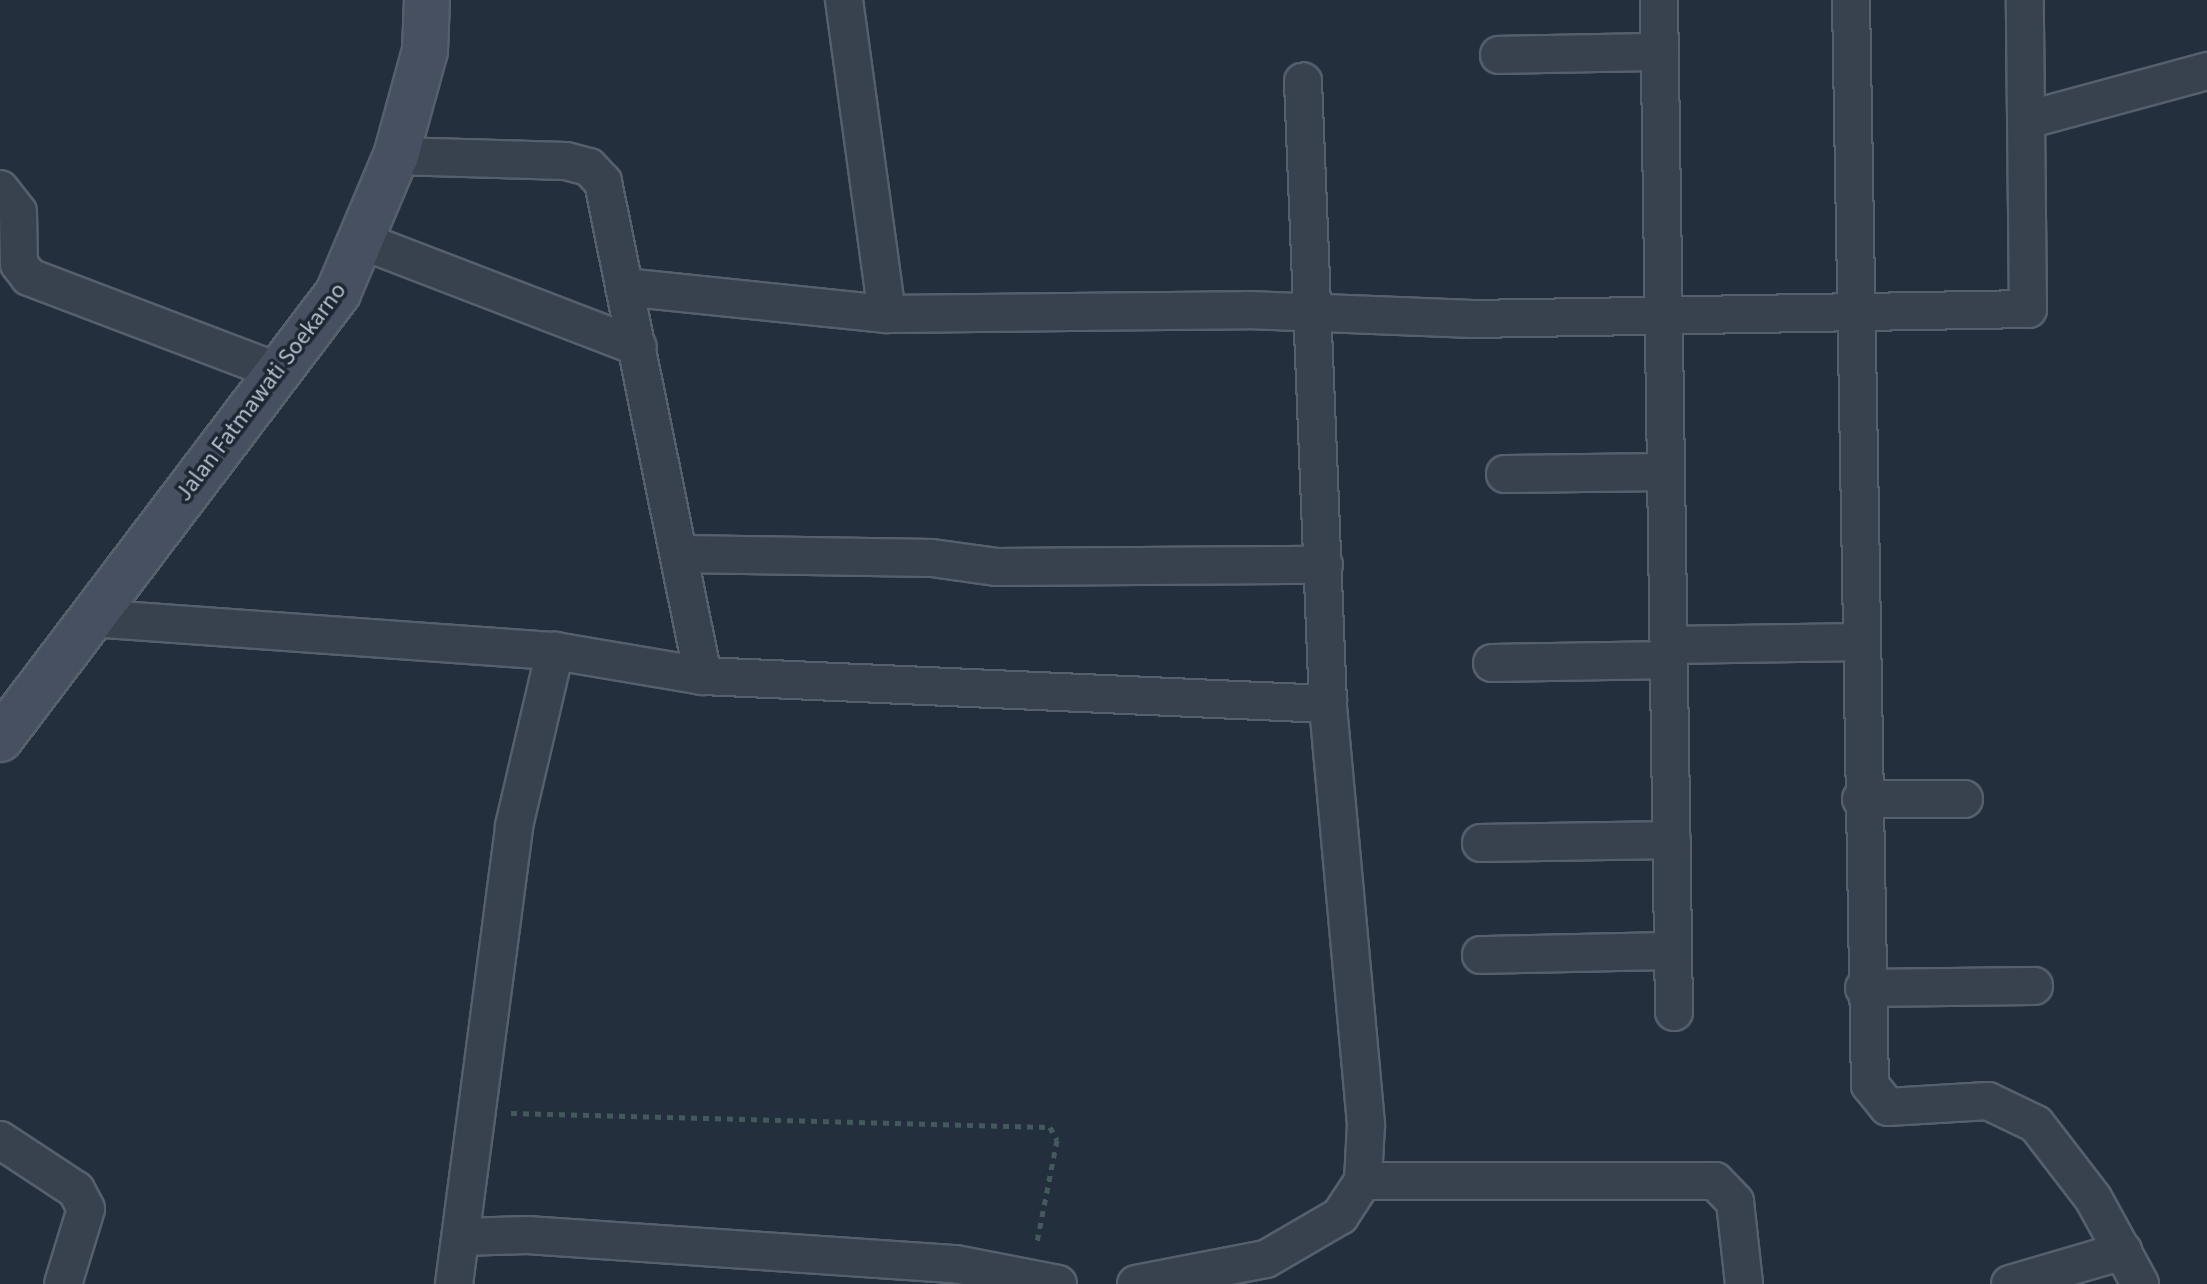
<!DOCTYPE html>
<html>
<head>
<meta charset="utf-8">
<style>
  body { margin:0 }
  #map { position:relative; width:2207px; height:1284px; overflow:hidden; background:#242f3e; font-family:"Source Sans 3",sans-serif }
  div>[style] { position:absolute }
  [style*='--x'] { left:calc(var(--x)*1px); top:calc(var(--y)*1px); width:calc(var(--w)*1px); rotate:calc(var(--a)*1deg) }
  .path>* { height:5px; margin-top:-2.5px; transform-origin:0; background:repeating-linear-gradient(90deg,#44595c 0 6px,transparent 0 12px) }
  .roads { filter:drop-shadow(2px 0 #565f6c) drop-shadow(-2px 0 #565f6c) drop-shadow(0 2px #565f6c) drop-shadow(0 -2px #565f6c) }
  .minor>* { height:36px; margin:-18px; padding:0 18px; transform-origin:18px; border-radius:18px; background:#38414e }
  .secondary>* { height:44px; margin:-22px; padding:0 22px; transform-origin:22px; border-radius:22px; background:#465061 }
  span { translate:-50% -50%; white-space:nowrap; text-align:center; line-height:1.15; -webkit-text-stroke:7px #1d2633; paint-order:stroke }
  .street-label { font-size:24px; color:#b4bcc9 }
</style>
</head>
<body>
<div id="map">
  <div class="path">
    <i style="--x:511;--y:1113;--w:539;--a:1.49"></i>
    <i style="--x:1050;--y:1127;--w:15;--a:62"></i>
    <i style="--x:1057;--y:1140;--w:104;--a:101.1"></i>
  </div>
  <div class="roads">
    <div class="minor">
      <i style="--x:844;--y:0;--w:317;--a:82.2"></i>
      <i style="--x:1659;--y:0;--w:1012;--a:89.15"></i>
      <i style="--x:1851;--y:0;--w:1085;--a:89"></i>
      <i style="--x:1870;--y:1085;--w:28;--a:51"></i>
      <i style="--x:1888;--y:1107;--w:100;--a:-3.4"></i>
      <i style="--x:1988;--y:1101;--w:53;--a:25.6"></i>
      <i style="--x:2036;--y:1124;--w:93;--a:52.4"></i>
      <i style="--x:2093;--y:1198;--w:98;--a:61.3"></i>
      <i style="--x:1499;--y:55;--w:161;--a:-1.1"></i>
      <i style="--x:2027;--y:120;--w:187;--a:-15.2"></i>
      <i style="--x:396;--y:156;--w:170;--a:1.7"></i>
      <i style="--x:566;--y:161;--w:24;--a:15"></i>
      <i style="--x:589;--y:167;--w:21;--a:47"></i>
      <i style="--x:603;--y:182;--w:504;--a:78.56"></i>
      <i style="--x:703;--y:676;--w:626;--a:2.57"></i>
      <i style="--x:0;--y:189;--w:29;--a:52"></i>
      <i style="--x:18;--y:212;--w:52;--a:88.9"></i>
      <i style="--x:19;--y:264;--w:16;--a:52"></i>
      <i style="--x:29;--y:277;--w:267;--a:20.8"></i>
      <i style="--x:365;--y:242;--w:292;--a:21"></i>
      <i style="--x:624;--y:287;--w:264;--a:5.9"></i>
      <i style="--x:887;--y:314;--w:361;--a:-0.6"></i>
      <i style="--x:1248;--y:310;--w:225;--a:2.3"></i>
      <i style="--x:1473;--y:319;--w:555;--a:-1.03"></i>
      <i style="--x:2028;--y:309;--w:309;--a:-90.6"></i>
      <i style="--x:1505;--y:474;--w:161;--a:-0.7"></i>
      <i style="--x:681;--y:554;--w:251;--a:0.9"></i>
      <i style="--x:932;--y:558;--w:66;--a:7.9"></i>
      <i style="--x:997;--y:567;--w:327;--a:-0.4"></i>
      <i style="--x:92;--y:618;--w:464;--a:4.1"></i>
      <i style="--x:1669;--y:645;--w:192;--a:-0.9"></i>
      <i style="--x:1492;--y:663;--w:177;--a:-1"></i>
      <i style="--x:1861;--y:799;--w:103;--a:0"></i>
      <i style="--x:1481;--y:843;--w:191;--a:-0.9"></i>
      <i style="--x:1481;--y:955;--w:192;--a:-1.2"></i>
      <i style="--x:1864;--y:988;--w:170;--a:-0.7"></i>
      <i style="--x:0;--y:1140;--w:91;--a:33.3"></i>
      <i style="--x:76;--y:1190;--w:21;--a:62"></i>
      <i style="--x:86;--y:1209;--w:78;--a:107"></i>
      <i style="--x:1363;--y:1181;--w:352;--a:0"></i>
      <i style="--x:1715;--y:1181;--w:29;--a:46"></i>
      <i style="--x:1735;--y:1202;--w:82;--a:83.7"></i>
      <i style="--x:461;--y:1237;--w:66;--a:-1.7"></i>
      <i style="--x:527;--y:1235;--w:429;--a:3.9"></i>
      <i style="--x:955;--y:1264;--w:105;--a:11"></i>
      <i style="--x:454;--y:1284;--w:462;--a:-82.5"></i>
      <i style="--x:514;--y:826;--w:180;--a:-76.8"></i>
      <i style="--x:555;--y:651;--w:150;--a:9.6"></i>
      <i style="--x:1136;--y:1284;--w:132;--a:-10.9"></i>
      <i style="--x:1266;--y:1259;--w:86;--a:-30.2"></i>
      <i style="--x:1340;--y:1216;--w:42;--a:-56.7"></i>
      <i style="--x:1363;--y:1181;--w:57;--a:-87"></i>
      <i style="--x:1366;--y:1124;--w:422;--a:-95.2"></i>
      <i style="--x:1328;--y:704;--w:623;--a:-92.3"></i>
      <i style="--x:2010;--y:1284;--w:118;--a:-16.3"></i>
    </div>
    <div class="secondary">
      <i style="--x:0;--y:739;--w:560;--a:-52.84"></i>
      <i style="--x:338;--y:293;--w:149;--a:-67.1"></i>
      <i style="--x:396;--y:156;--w:109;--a:-74.6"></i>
      <i style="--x:425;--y:51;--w:51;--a:-87.8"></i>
    </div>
  </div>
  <div class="street-label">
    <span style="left:261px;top:392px;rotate:-53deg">Jalan Fatmawati Soekarno</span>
  </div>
</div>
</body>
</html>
